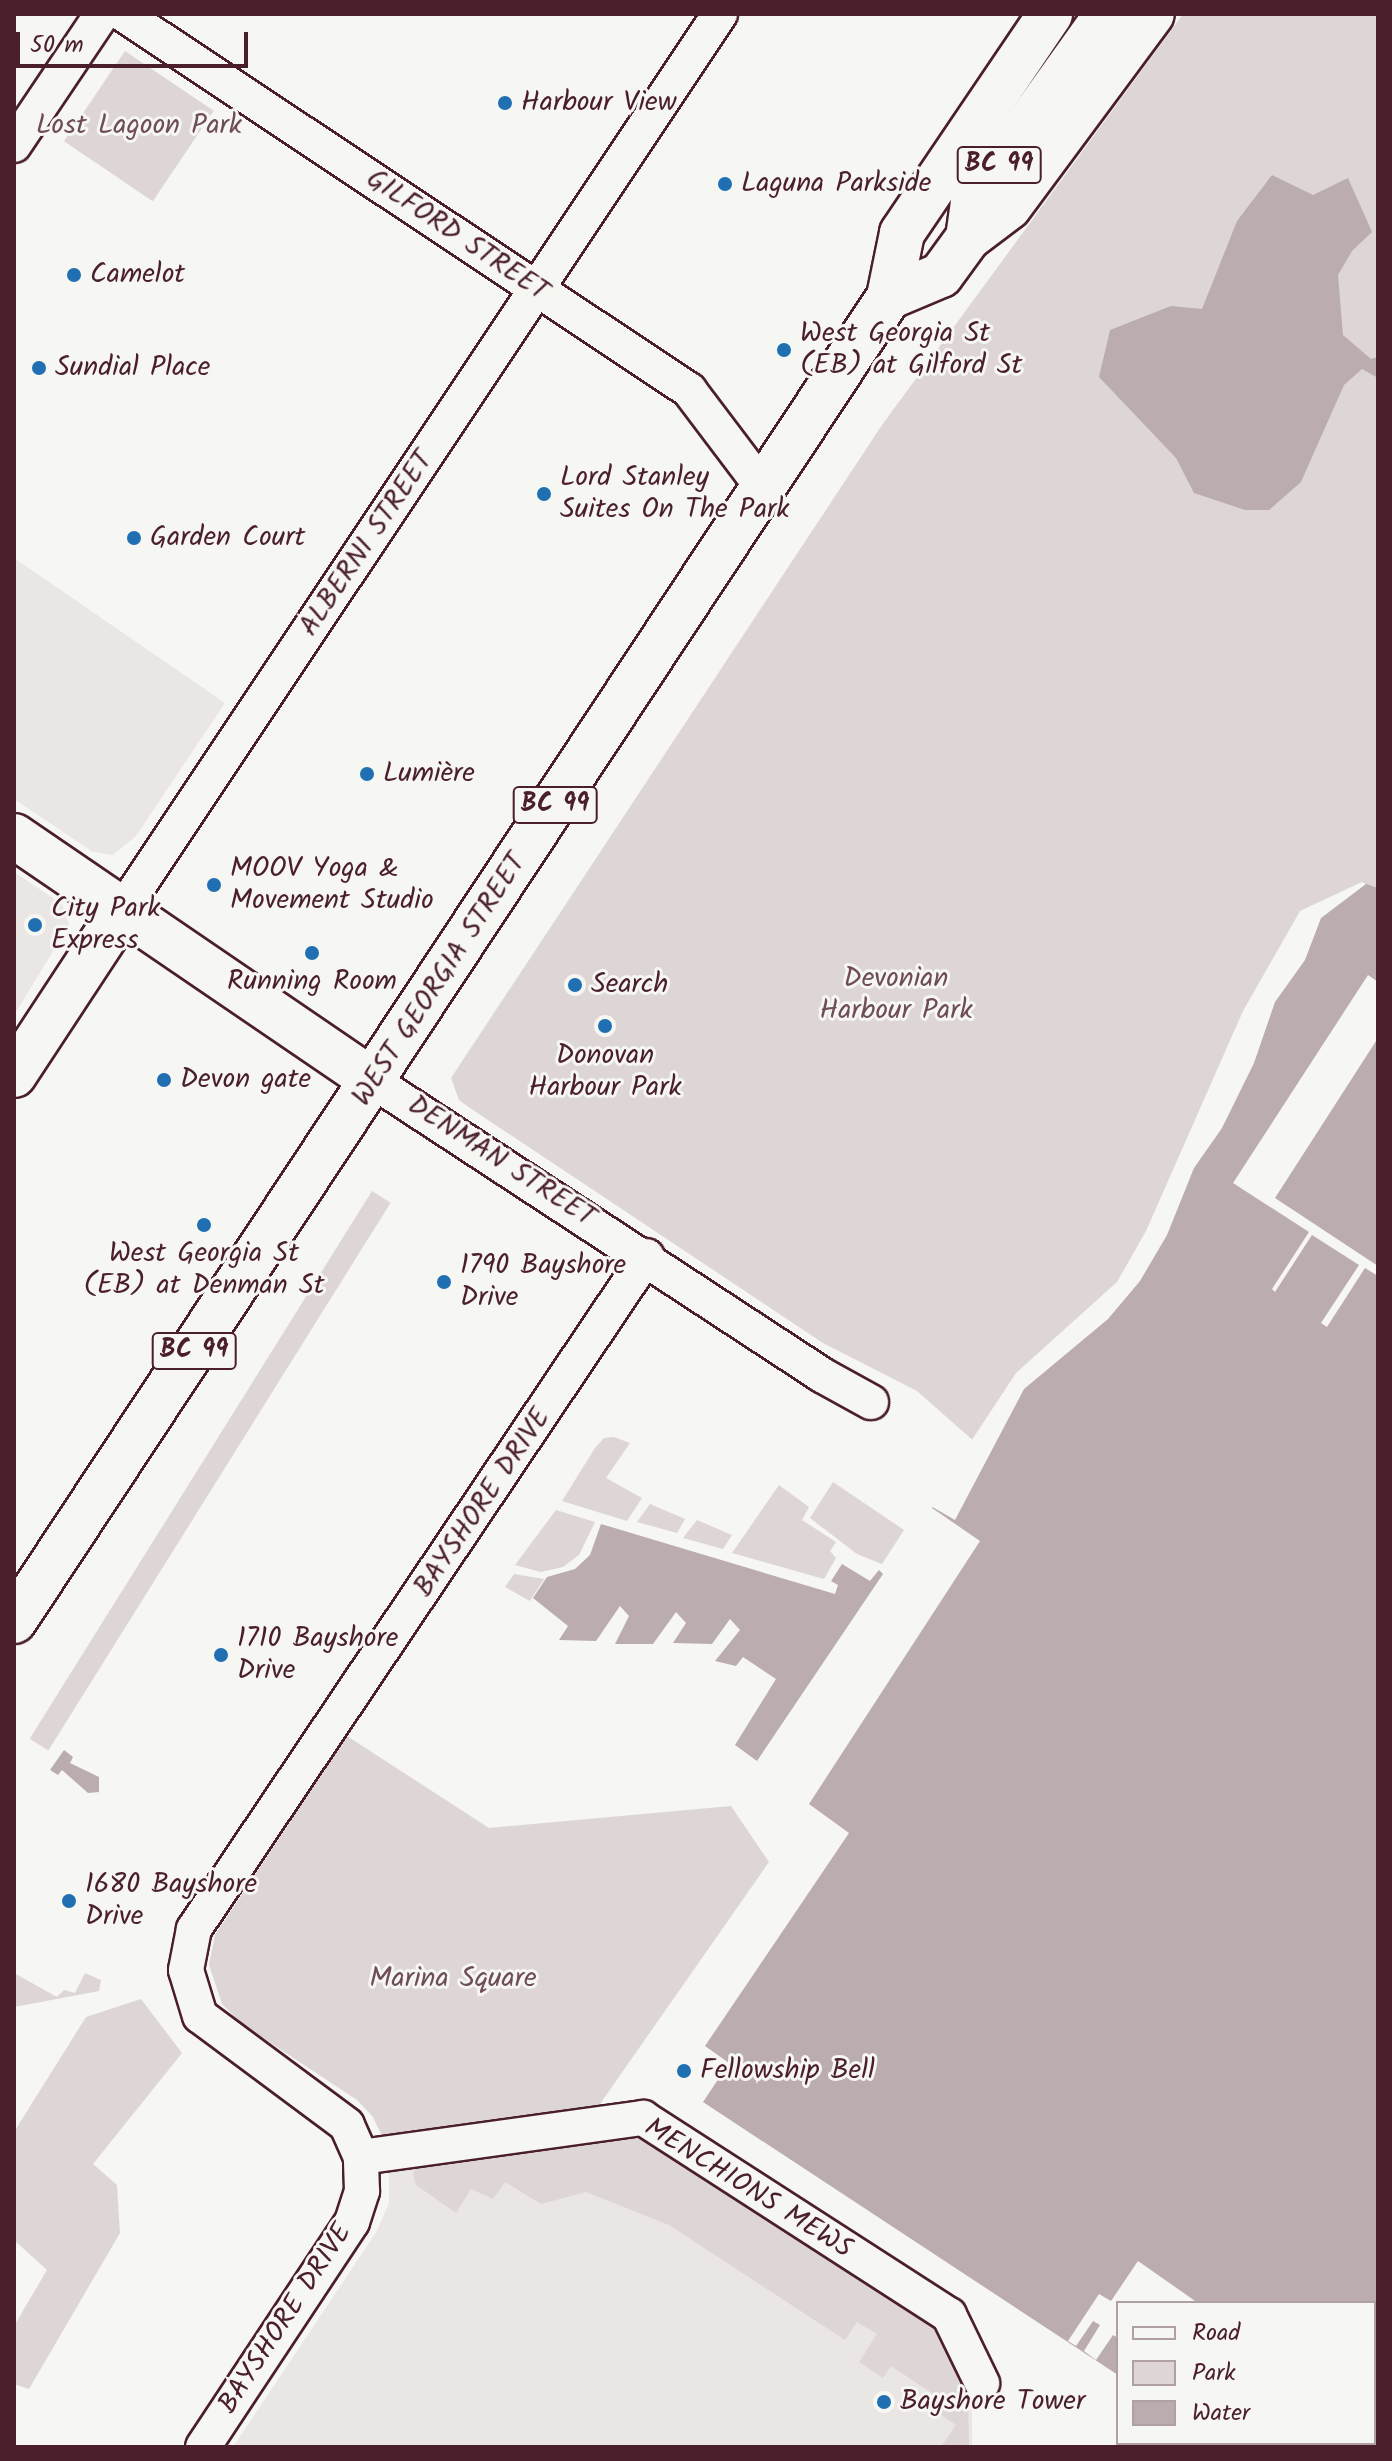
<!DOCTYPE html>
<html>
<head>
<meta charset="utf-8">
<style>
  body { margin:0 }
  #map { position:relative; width:1392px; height:2461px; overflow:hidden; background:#f6f6f2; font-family:Kalam,sans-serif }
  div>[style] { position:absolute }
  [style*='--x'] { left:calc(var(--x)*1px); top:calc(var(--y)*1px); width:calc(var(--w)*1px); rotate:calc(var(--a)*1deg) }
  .built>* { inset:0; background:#e9e6e3 }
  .green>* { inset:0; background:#ddd6d5; transform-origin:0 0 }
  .water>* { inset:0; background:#bbadae }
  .pier>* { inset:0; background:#f6f6f2 }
  .roads { filter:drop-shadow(2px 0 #4a1f2b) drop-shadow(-2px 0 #4a1f2b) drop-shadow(0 2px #4a1f2b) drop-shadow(0 -2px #4a1f2b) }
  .street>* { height:34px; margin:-17px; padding:0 17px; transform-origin:17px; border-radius:17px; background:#f6f6f2 }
  .secondary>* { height:44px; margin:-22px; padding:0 22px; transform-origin:22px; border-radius:22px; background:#f6f6f2 }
  .highway>* { height:44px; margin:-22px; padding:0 22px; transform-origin:22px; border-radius:22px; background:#f6f6f2 }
  .dots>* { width:22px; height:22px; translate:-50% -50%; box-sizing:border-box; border:4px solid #f6f6f2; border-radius:50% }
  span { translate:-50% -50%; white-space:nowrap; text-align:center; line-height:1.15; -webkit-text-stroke:6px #f6f6f2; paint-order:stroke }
  .shield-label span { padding:2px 6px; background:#f6f6f2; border:2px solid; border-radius:6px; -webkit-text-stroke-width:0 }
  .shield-label { font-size:26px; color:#4a1f2b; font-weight:700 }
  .poi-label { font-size:28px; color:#4a1f2b }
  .left { translate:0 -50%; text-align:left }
  .park-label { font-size:28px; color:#6f4d56 }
  .street-label { font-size:28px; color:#4a1f2b }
  .frame { position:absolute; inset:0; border:16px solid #4a1f2b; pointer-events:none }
  .legend { position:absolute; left:1116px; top:2301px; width:260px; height:144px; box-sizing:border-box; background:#f6f6f2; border:2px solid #b1a0a2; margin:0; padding:10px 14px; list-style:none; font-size:24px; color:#4a1f2b }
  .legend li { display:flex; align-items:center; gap:16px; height:40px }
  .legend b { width:40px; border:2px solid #b1a0a2 }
  .scale { position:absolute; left:16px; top:32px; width:232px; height:36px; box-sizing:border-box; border:4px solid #4a1f2b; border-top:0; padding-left:10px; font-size:24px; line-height:28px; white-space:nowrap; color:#4a1f2b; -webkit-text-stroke:6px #f6f6f2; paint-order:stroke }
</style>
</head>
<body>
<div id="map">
  <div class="built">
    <i style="clip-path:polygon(14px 558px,225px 703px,136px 836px,113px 855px,93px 852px,14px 799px)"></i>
    <i style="clip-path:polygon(14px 872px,62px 904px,69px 925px,14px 1015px)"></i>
    <i style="clip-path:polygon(645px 2132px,938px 2328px,965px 2374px,972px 2398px,972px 2447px,233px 2447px,377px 2231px,389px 2203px,389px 2161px)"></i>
  </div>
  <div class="green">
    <i style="clip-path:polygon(1183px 14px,1378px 14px,1378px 888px,1364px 883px,1120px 1284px,976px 1443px,917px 1391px,823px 1343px,467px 1106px,459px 1100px,451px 1078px,882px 425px)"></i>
    <i style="left:125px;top:51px;width:107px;height:109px;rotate:34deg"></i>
    <i style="left:372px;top:1191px;width:22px;height:646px;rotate:32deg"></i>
    <i style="clip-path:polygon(614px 1437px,630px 1443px,606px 1478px,642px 1498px,627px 1521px,562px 1501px,595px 1448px,604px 1438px)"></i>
    <i style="clip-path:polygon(833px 1482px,904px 1530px,882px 1564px,857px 1554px,810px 1518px)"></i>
    <i style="clip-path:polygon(779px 1485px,809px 1507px,802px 1520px,836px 1542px,830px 1551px,836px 1558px,824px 1579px,732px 1553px)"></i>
    <i style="clip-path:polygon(650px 1504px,685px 1519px,677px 1533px,637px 1522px)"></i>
    <i style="clip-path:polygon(556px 1510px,595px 1522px,579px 1555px,563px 1567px,541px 1572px,515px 1565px)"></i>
    <i style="clip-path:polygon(697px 1520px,732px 1535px,723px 1549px,683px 1538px)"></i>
    <i style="clip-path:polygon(514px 1574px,544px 1579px,530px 1601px,505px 1587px)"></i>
    <i style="clip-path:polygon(347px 1736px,489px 1828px,731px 1806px,769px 1862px,593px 2114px,386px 2145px,373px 2117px,357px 2100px,242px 2024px,222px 2004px,209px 1965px,215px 1935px)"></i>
    <i style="clip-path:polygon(14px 1973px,57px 1997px,64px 1990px,75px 1993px,85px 1973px,101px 1980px,99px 1991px,14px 2007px)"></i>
    <i style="clip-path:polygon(141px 1999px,182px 2053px,93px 2164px,117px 2185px,120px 2233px,29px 2389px,14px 2384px,14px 2326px,47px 2270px,14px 2240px,14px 2132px,86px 2017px)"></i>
    <i style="clip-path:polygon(646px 2136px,922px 2315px,947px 2344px,968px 2393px,969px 2447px,941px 2447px,956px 2425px,931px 2408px,938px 2397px,891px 2366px,883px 2378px,859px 2362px,877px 2334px,857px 2322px,845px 2340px,669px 2225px,586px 2192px,541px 2204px,505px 2182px,493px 2199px,471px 2189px,456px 2213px,416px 2185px,413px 2173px,422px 2159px)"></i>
  </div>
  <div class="water">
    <i style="clip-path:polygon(1272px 175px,1313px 195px,1348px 178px,1372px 232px,1352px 251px,1338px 275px,1343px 335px,1371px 359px,1378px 357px,1378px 378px,1362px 369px,1344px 385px,1301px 482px,1269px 510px,1245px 510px,1194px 493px,1176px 458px,1099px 377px,1110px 330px,1171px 306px,1202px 309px,1237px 221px)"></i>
    <i style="clip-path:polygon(1364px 883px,1378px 888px,1378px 2447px,1124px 2447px,1374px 2443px,1374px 2303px,1118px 2303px,1118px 2375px,703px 2102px,729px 2063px,705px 2046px,849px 1833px,809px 1804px,980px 1541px,932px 1508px,1019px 1376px,1120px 1284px,1144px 1246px,1290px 937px)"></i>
    <i style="clip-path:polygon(601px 1524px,835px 1594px,838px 1585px,831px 1581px,842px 1564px,870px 1581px,879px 1570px,883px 1574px,757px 1761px,735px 1745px,776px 1679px,743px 1657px,736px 1666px,715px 1661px,740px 1630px,730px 1619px,712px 1644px,673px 1643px,686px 1623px,676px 1612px,653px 1644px,615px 1644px,629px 1616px,620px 1606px,596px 1641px,559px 1640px,568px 1626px,533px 1598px,547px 1577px,575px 1569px,590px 1555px)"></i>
    <i style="clip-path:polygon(64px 1750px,73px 1757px,70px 1763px,99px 1777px,99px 1792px,88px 1793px,62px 1770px,58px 1775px,50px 1770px)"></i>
  </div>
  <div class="pier">
    <i style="clip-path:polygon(1362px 882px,1366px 884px,1321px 918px,1305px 960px,1275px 1002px,1254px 1063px,1222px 1128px,1194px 1168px,1167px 1235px,1140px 1281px,1108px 1319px,1024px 1389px,955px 1520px,929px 1505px,1016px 1373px,1117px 1282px,1146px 1231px,1243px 1011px,1300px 911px)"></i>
    <i style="clip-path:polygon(1368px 975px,1378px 982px,1378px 1038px,1275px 1198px,1378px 1266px,1378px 1276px,1365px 1268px,1327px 1327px,1321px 1323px,1359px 1265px,1312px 1235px,1275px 1292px,1272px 1289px,1309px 1232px,1233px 1183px)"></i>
    <i style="clip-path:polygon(1138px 2261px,1198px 2303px,1118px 2303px,1118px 2338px,1113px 2335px,1096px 2360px,1084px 2351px,1100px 2325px,1093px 2321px,1076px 2346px,1068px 2341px,1099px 2294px,1111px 2301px)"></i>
  </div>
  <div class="roads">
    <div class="street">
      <i style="--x:123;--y:14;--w:680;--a:33.6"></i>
      <i style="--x:689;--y:390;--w:123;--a:52.9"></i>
      <i style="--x:14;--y:145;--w:158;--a:-56.1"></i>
      <i style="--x:123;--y:909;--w:1076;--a:-56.3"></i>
      <i style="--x:373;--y:1081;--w:537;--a:33.22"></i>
      <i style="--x:822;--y:1375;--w:56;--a:28.9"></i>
      <i style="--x:361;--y:2157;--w:285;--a:-7.9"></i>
      <i style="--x:643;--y:2118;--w:364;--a:32.8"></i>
      <i style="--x:949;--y:2315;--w:76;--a:64.1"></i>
      <i style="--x:203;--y:2447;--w:270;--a:-56.5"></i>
      <i style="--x:352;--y:2222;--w:33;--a:-72"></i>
      <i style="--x:362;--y:2191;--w:34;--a:-92"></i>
      <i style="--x:361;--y:2157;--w:35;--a:-114"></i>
      <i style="--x:347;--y:2125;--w:183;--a:-143.4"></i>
      <i style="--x:200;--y:2016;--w:48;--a:-106.9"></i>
      <i style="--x:186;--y:1970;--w:42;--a:-79"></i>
      <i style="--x:194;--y:1929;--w:811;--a:-56.06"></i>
    </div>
    <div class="secondary">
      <i style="--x:14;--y:836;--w:435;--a:34.3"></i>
      <i style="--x:14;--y:1075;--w:199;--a:-56.7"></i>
    </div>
    <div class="highway">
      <i style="--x:968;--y:238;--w:51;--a:-37.1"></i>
      <i style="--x:1009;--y:207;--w:240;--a:-53.5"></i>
      <i style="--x:889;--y:297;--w:56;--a:-22.9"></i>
      <i style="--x:941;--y:275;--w:46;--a:-53.9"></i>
      <i style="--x:968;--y:238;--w:37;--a:-82"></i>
      <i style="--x:973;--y:201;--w:230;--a:-54.4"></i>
      <i style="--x:14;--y:1621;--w:1587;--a:-56.54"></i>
      <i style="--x:889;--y:297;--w:65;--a:-78.5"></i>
      <i style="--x:902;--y:233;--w:264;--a:-55.9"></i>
    </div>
  </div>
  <div class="dots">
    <i style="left:505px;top:103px;background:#1f6fb2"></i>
    <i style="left:725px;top:184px;background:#1f6fb2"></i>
    <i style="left:74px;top:275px;background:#1f6fb2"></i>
    <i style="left:784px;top:350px;background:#1f6fb2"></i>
    <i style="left:39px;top:368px;background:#1f6fb2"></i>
    <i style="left:544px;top:494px;background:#1f6fb2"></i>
    <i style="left:134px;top:538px;background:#1f6fb2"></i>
    <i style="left:367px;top:774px;background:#1f6fb2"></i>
    <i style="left:214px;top:885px;background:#1f6fb2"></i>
    <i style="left:35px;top:925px;background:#1f6fb2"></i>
    <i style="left:312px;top:953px;background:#1f6fb2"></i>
    <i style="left:575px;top:985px;background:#1f6fb2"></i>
    <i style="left:605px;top:1026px;background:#1f6fb2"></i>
    <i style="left:164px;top:1080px;background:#1f6fb2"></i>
    <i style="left:204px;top:1225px;background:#1f6fb2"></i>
    <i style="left:444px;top:1282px;background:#1f6fb2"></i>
    <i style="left:221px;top:1655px;background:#1f6fb2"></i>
    <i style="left:69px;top:1901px;background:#1f6fb2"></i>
    <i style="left:684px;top:2071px;background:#1f6fb2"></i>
    <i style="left:884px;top:2402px;background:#1f6fb2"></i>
  </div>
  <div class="shield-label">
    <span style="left:999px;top:165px">BC 99</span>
    <span style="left:555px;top:805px">BC 99</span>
    <span style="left:194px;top:1351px">BC 99</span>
  </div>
  <div class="poi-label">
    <span class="left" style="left:521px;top:103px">Harbour View</span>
    <span class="left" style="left:741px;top:184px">Laguna Parkside</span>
    <span class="left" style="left:90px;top:275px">Camelot</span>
    <span class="left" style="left:800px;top:350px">West Georgia St<br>(EB) at Gilford St</span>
    <span class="left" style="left:55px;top:368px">Sundial Place</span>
    <span class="left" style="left:560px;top:494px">Lord Stanley<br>Suites On The Park</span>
    <span class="left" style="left:150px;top:538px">Garden Court</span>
    <span class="left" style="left:383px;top:774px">Lumière</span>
    <span class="left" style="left:230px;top:885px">MOOV Yoga &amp;<br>Movement Studio</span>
    <span class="left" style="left:51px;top:925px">City Park<br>Express</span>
    <span style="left:312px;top:982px">Running Room</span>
    <span class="left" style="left:591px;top:985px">Search</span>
    <span style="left:605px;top:1072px">Donovan<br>Harbour Park</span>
    <span class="left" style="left:180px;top:1080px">Devon gate</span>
    <span style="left:204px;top:1270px">West Georgia St<br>(EB) at Denman St</span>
    <span class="left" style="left:460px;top:1282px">1790 Bayshore<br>Drive</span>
    <span class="left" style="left:237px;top:1655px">1710 Bayshore<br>Drive</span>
    <span class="left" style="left:85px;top:1901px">1680 Bayshore<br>Drive</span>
    <span class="left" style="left:700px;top:2071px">Fellowship Bell</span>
    <span class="left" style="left:900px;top:2402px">Bayshore Tower</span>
  </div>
  <div class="park-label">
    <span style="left:139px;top:126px">Lost Lagoon Park</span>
    <span style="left:896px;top:995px">Devonian<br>Harbour Park</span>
    <span style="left:453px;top:1979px">Marina Square</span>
  </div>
  <div class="street-label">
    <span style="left:457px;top:236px;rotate:34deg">GILFORD STREET</span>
    <span style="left:367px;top:544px;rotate:-56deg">ALBERNI STREET</span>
    <span style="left:440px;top:980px;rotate:-57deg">WEST GEORGIA STREET</span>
    <span style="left:501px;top:1162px;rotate:33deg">DENMAN STREET</span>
    <span style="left:483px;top:1503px;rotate:-56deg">BAYSHORE DRIVE</span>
    <span style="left:748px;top:2189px;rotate:32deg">MENCHIONS MEWS</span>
    <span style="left:286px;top:2319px;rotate:-57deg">BAYSHORE DRIVE</span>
  </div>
  <div class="frame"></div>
  <ul class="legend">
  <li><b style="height:10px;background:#f6f6f2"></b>Road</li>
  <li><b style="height:22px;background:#ddd6d5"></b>Park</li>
  <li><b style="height:22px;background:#bbadae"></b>Water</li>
  </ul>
  <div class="scale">50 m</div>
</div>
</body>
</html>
